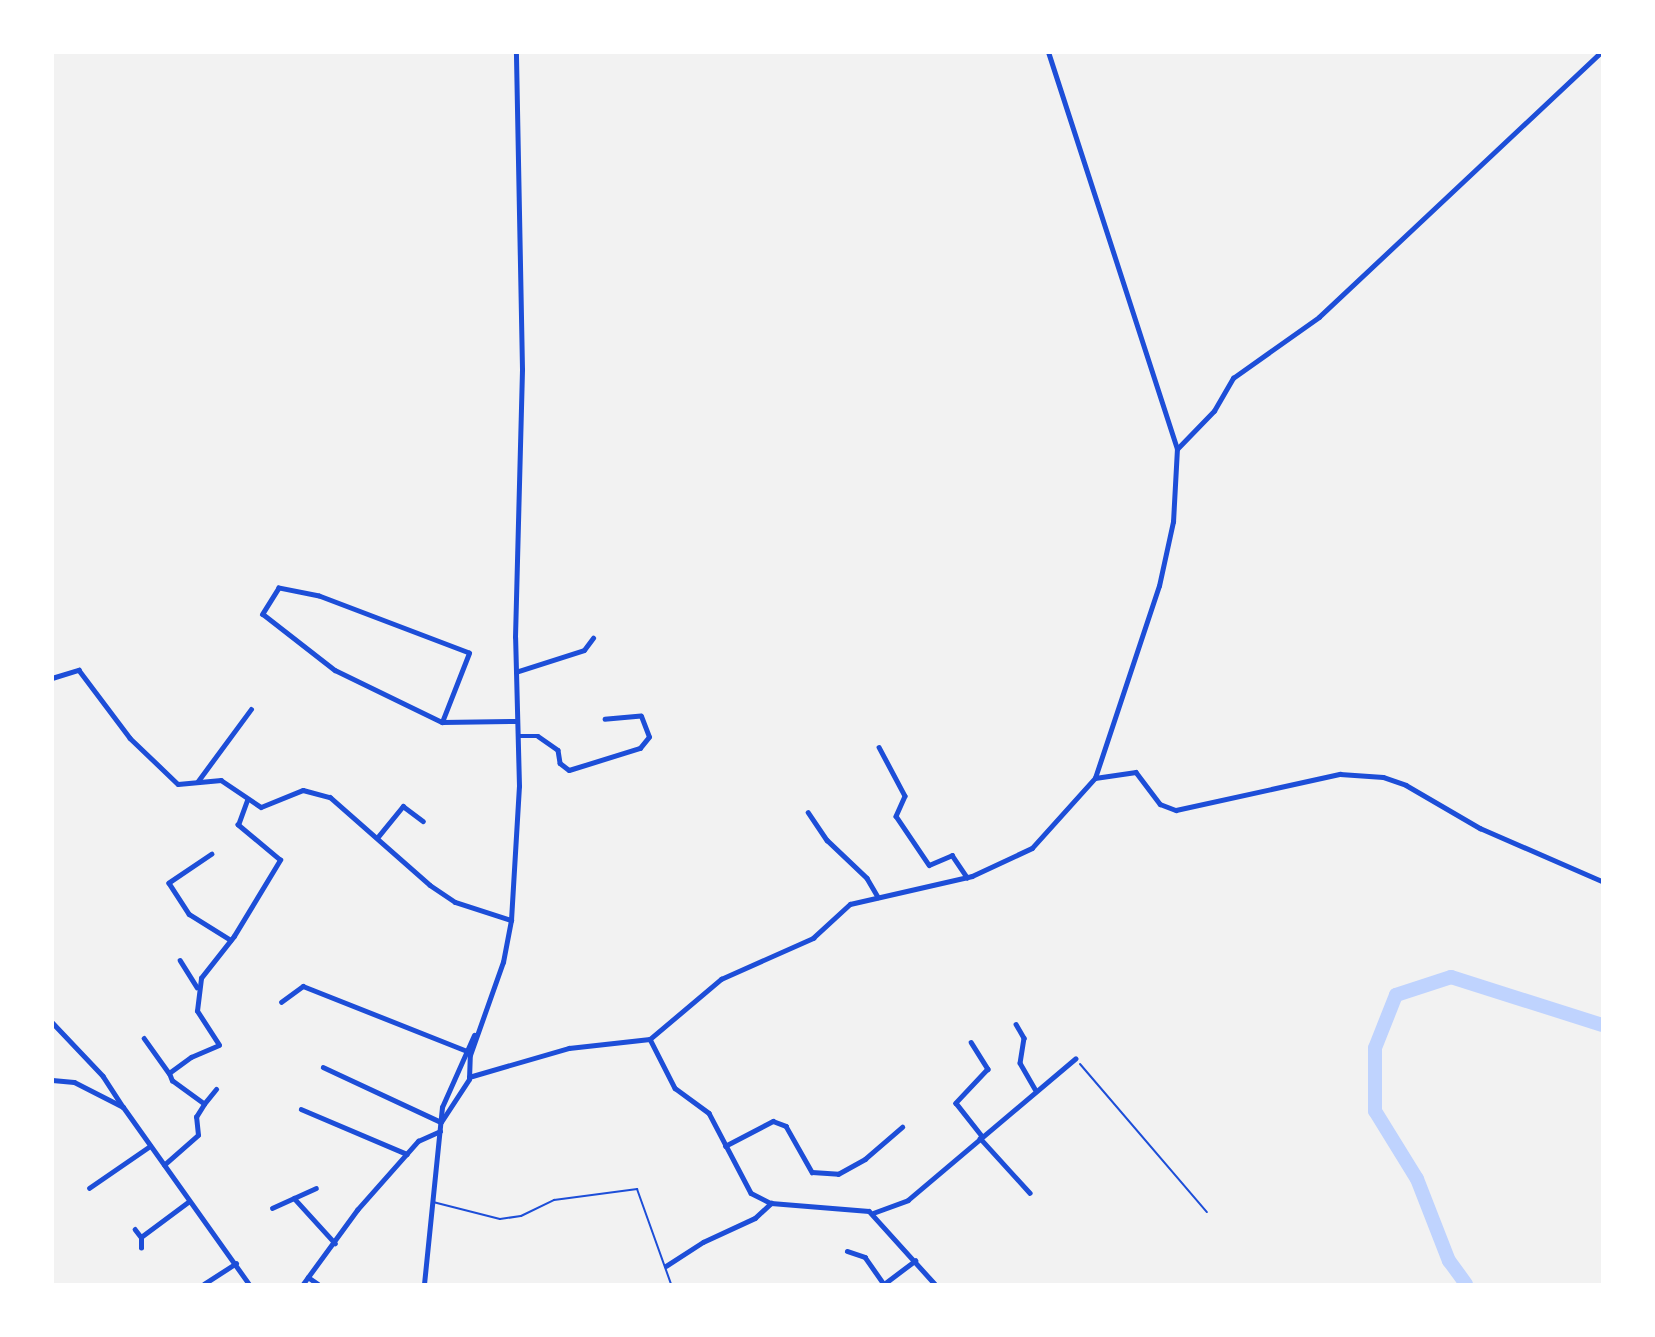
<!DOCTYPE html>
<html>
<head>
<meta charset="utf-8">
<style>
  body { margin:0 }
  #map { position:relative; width:1655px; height:1337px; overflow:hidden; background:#f2f2f2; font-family:"Noto Sans",sans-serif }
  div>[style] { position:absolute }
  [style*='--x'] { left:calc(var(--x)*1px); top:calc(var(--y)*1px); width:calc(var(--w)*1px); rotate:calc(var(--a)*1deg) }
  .river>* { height:14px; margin:-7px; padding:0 7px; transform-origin:7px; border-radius:7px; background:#bfd3fe }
  .path>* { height:2px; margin:-1px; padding:0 1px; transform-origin:1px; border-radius:1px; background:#1d4ed8 }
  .service>* { height:2px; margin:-1px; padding:0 1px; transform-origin:1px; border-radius:1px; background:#1d4ed8 }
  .minor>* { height:4.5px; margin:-2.25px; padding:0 2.25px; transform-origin:2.25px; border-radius:2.25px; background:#1d4ed8 }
  .tertiary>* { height:5px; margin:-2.5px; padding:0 2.5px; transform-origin:2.5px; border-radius:2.5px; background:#1d4ed8 }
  span { translate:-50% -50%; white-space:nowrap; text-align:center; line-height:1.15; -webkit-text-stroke:5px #fff; paint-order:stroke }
  .frame { position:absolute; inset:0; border:54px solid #fff; pointer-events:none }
</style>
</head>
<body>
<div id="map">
  <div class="river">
    <i style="--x:1466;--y:1284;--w:29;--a:-126"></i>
    <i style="--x:1449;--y:1261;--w:88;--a:-111.3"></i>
    <i style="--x:1417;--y:1179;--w:80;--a:-121.7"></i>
    <i style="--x:1375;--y:1111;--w:63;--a:-90"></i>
    <i style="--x:1375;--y:1048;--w:57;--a:-68.4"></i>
    <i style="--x:1396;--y:995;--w:58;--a:-18.1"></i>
    <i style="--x:1451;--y:977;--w:158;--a:17.6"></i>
  </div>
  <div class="path">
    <i style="--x:1080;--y:1064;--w:195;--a:49.4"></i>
  </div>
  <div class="service">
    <i style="--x:433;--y:1202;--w:69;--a:14.2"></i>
    <i style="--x:500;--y:1219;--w:21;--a:-8"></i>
    <i style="--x:521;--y:1216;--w:37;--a:-26"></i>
    <i style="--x:554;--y:1200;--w:84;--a:-7.5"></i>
    <i style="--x:637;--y:1189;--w:101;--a:70.3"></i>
  </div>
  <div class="minor">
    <i style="--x:1177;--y:449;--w:53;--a:-45.8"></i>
    <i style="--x:1214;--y:411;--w:38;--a:-60"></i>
    <i style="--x:1233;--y:378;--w:105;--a:-35.3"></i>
    <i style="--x:1319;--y:317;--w:387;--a:-43.2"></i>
    <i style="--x:516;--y:672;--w:71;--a:-17.9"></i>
    <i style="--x:584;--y:650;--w:15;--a:-53"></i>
    <i style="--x:52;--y:678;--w:28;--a:-17"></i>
    <i style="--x:79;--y:670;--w:85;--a:53.1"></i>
    <i style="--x:130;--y:738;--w:66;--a:43.8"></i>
    <i style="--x:178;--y:784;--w:43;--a:-5.3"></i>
    <i style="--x:221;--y:780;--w:48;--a:34"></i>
    <i style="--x:261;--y:807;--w:45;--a:-22"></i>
    <i style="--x:303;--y:790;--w:28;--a:15"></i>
    <i style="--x:330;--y:797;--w:133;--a:41.3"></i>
    <i style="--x:430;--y:885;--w:30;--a:34"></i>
    <i style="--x:455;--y:902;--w:59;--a:17.8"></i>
    <i style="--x:442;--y:722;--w:74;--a:-68.6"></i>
    <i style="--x:469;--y:653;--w:160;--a:-159.2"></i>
    <i style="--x:319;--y:596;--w:41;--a:-168.7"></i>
    <i style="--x:279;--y:588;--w:31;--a:122"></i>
    <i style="--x:263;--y:614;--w:91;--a:37.9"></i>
    <i style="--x:335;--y:670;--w:119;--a:25.9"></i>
    <i style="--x:442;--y:722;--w:75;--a:-0.8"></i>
    <i style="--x:518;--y:736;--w:20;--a:0"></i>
    <i style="--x:538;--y:736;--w:24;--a:35"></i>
    <i style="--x:558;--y:750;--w:13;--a:81"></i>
    <i style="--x:560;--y:763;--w:11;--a:38"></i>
    <i style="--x:569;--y:770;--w:74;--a:-17.2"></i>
    <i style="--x:640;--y:748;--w:14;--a:-51"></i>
    <i style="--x:649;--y:737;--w:22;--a:-111"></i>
    <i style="--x:641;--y:716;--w:36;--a:175"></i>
    <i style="--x:879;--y:747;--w:55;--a:62"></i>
    <i style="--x:905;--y:796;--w:22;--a:114"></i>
    <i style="--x:896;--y:816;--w:59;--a:56"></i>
    <i style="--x:929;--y:865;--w:25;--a:-23"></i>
    <i style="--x:952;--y:855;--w:27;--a:56"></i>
    <i style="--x:1095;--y:778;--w:41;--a:-8.3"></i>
    <i style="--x:1136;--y:772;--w:40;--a:53"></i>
    <i style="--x:1160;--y:804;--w:17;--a:21"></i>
    <i style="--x:1176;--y:810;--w:168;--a:-12.4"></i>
    <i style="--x:1340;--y:774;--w:43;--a:4"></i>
    <i style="--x:1383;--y:777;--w:24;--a:19"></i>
    <i style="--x:1406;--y:785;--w:86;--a:30.2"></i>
    <i style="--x:1480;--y:828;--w:133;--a:23.5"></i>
    <i style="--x:198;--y:781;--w:89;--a:-53.6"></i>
    <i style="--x:808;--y:812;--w:34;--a:56"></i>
    <i style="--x:827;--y:840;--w:55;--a:43.5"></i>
    <i style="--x:867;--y:878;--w:22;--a:60"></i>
    <i style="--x:377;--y:838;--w:41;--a:-50.9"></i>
    <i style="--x:403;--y:806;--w:25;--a:37"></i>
    <i style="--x:212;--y:854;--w:52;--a:146"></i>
    <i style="--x:169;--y:883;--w:37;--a:57"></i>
    <i style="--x:189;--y:914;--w:49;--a:31.8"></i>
    <i style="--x:180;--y:960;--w:32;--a:58"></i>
    <i style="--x:281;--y:1002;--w:27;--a:-36"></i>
    <i style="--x:303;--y:986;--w:174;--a:21.6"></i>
    <i style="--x:52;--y:1022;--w:74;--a:46.6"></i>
    <i style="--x:103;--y:1076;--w:37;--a:57"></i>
    <i style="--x:1016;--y:1024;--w:16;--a:60"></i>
    <i style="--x:1024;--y:1038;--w:25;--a:99"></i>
    <i style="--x:1020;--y:1063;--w:30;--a:60"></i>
    <i style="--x:144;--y:1038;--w:43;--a:54.5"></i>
    <i style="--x:650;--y:1039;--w:55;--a:63"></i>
    <i style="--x:675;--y:1088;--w:42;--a:36.3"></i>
    <i style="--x:709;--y:1113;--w:90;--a:62.3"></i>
    <i style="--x:751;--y:1193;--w:22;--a:27"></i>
    <i style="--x:771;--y:1203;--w:98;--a:4.7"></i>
    <i style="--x:869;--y:1211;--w:98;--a:47.9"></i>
    <i style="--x:971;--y:1042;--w:32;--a:58"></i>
    <i style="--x:988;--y:1069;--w:47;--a:133.3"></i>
    <i style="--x:956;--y:1103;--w:42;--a:51.8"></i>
    <i style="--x:323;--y:1067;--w:130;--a:25"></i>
    <i style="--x:469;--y:1077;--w:104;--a:-16.2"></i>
    <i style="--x:569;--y:1048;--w:81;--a:-6.3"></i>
    <i style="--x:650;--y:1039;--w:93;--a:-40.2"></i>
    <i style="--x:721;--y:979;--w:101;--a:-24"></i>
    <i style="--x:813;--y:938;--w:50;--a:-42.6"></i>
    <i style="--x:850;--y:904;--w:125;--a:-12.9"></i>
    <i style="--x:972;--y:876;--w:66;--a:-25"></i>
    <i style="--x:1032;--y:848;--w:94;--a:-48"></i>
    <i style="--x:1095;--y:778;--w:202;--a:-71.6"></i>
    <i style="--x:1159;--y:586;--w:66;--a:-77.7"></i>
    <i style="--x:1173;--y:522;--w:73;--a:-86.9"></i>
    <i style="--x:1177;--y:449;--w:417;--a:-108"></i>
    <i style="--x:204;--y:1104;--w:19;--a:-51"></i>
    <i style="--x:301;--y:1109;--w:115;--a:23"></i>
    <i style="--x:980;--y:1138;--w:74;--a:47.7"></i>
    <i style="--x:725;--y:1146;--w:54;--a:-27.5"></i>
    <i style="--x:773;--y:1121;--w:14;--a:21"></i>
    <i style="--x:786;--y:1126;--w:53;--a:60.5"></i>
    <i style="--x:812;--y:1172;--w:26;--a:4"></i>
    <i style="--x:838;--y:1174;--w:31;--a:-29"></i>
    <i style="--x:865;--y:1159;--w:49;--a:-40.9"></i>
    <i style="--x:164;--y:1165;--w:45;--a:-41.4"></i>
    <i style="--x:198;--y:1135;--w:18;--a:-96"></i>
    <i style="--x:196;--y:1117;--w:15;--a:-58"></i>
    <i style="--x:204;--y:1104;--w:39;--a:-144"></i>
    <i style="--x:172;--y:1081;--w:9;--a:-111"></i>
    <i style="--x:169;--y:1073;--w:27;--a:-36"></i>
    <i style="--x:191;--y:1057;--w:30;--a:-23"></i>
    <i style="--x:219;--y:1045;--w:40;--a:-122.9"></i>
    <i style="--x:197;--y:1011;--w:33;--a:-83"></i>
    <i style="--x:201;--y:978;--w:53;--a:-51.8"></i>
    <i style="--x:234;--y:936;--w:89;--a:-58.8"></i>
    <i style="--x:280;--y:860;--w:55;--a:-140.2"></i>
    <i style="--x:238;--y:825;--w:27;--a:-70"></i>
    <i style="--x:89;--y:1188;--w:74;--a:-34.5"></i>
    <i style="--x:294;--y:1198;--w:61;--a:47.7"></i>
    <i style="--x:272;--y:1208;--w:48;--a:-24.4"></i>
    <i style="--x:873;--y:1213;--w:37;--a:-20"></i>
    <i style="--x:908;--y:1200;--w:219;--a:-40.2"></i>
    <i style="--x:135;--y:1229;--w:10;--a:53"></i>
    <i style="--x:141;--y:1248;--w:11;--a:-90"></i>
    <i style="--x:141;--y:1237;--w:59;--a:-36.7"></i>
    <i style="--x:847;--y:1251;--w:19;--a:18"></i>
    <i style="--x:865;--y:1257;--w:33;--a:55"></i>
    <i style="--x:666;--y:1266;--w:44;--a:-33"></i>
    <i style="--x:703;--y:1242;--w:57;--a:-24.8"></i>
    <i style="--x:755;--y:1218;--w:22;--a:-43"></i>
    <i style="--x:308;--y:1277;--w:12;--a:35"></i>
    <i style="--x:204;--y:1284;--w:38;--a:-33"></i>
    <i style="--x:303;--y:1284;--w:92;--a:-53.9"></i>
    <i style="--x:357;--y:1210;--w:92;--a:-48.5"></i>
    <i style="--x:418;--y:1141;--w:24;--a:-24"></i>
    <i style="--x:884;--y:1284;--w:39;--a:-37"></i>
  </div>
  <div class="tertiary">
    <i style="--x:52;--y:1080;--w:22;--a:5"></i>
    <i style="--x:74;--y:1082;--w:55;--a:27"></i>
    <i style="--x:123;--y:1107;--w:217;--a:54.6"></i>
    <i style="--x:441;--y:1122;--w:51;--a:-56.9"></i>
    <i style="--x:469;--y:1079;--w:24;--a:-88"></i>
    <i style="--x:470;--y:1055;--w:99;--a:-70.5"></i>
    <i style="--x:503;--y:962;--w:43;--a:-79.2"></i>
    <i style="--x:511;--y:920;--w:134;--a:-86.6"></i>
    <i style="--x:519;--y:786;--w:149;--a:-91.5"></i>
    <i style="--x:515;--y:637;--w:268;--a:-88.5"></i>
    <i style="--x:522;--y:369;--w:317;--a:-91.1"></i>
    <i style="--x:424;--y:1284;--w:178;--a:-84.2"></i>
    <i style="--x:442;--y:1107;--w:79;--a:-66"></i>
  </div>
  <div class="frame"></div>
</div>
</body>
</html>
